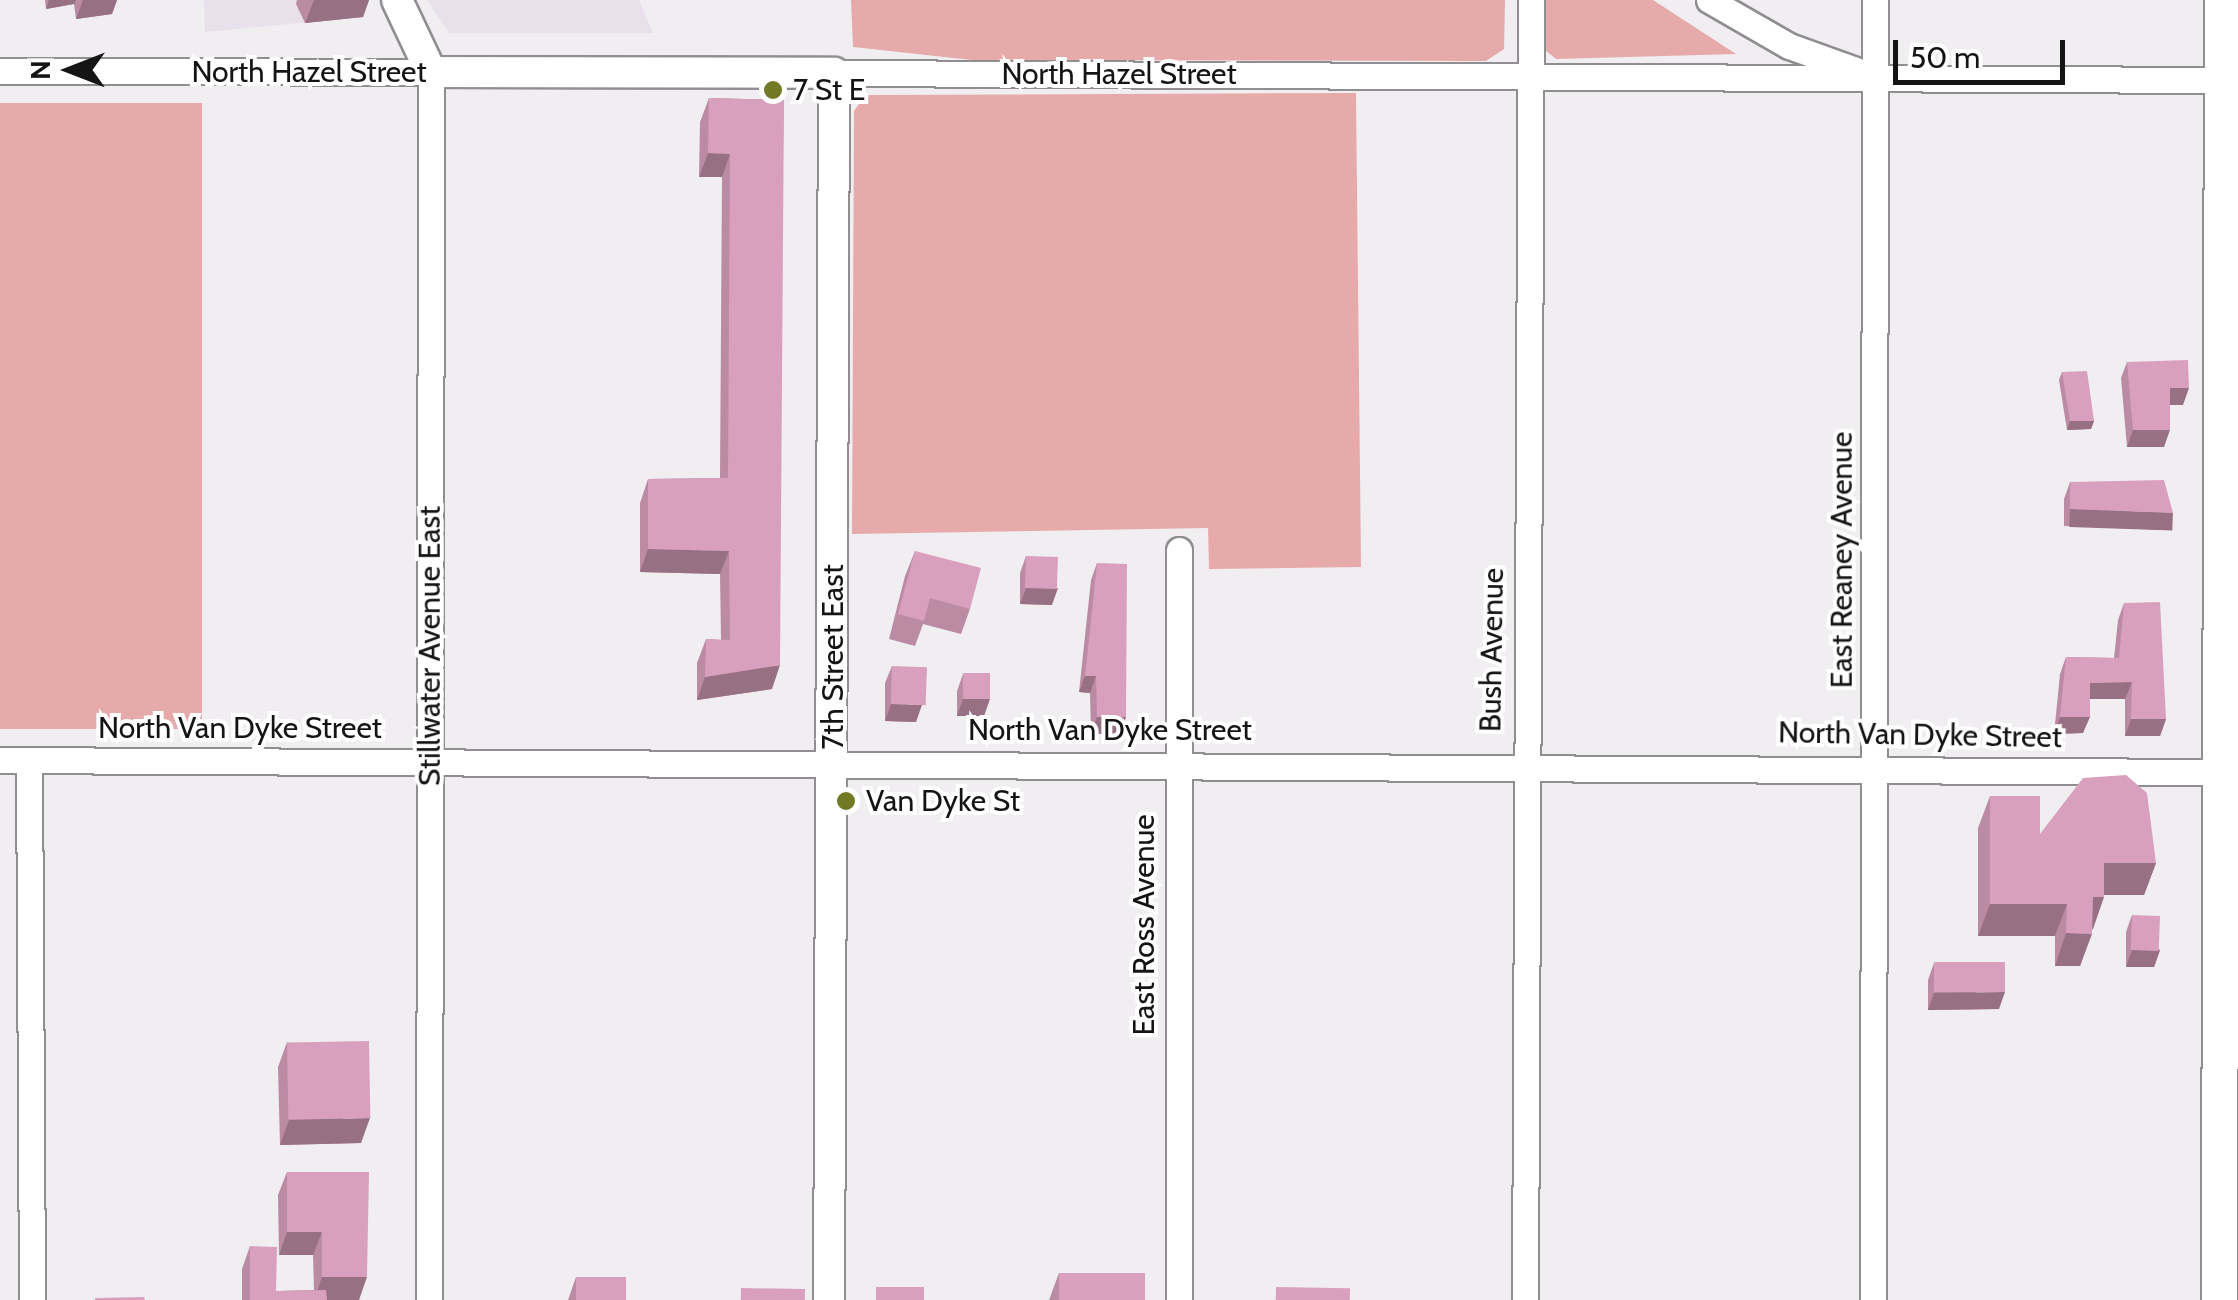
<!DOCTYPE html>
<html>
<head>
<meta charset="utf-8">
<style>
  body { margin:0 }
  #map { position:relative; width:2238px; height:1300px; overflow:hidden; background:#f1eef2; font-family:Cabin,sans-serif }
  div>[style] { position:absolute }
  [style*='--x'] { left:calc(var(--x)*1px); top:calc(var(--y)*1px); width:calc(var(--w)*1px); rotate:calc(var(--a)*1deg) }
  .built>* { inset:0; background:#e8e1ec }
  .green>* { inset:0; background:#e7aaaa; transform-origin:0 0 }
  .roads { filter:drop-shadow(2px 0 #908e91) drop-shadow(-2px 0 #908e91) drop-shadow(0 2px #908e91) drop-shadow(0 -2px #908e91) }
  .minor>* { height:25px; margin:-12.5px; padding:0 12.5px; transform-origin:12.5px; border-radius:12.5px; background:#fff }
  .tertiary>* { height:30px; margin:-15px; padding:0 15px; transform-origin:15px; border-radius:15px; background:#fff }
  .secondary>* { height:35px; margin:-17.5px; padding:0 17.5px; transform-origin:17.5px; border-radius:17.5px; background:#fff }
  .wall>* { inset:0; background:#bb8aa3 }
  .shaded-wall>* { inset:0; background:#987084; transform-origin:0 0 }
  .building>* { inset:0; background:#d9a0bd; transform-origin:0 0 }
  .dots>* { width:28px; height:28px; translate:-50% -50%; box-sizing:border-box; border:5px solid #fff; border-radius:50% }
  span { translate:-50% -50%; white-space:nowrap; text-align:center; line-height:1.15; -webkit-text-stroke:8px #fff; paint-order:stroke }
  .street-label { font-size:30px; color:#151415 }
  .poi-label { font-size:30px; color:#151415 }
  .left { translate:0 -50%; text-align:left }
  .north { position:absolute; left:20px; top:20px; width:100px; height:100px; -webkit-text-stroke:8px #fff; paint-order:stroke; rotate:270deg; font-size:28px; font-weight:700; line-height:40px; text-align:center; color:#151415 }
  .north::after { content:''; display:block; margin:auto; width:35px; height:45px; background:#151415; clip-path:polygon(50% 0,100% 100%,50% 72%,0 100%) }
  .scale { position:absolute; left:1893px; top:40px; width:172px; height:45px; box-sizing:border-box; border:5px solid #151415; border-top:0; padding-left:12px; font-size:30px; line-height:35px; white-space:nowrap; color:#151415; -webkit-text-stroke:8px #fff; paint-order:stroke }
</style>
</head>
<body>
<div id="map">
  <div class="built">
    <i style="clip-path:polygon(204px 0,354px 0,363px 17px,205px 32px)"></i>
    <i style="clip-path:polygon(427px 0,639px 0,653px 33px,449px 33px)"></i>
  </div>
  <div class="green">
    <i style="clip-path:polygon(851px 0,1505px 0,1504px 49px,1486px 61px,972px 60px,853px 47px)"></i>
    <i style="clip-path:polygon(1544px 0,1653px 0,1736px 54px,1556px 59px,1545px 50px)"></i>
    <i style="clip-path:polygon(1356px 93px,1361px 567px,1209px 569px,1208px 528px,852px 534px,854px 111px,865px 95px)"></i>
    <i style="left:0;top:103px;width:202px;height:626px"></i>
  </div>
  <div class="roads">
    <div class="minor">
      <i style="--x:1709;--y:0;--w:92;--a:29.9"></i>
      <i style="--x:1789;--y:46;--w:71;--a:19.7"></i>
      <i style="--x:0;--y:71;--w:431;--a:0.1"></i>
      <i style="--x:431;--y:72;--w:1228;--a:90.09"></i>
      <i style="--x:834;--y:73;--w:1404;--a:0.29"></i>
      <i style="--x:0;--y:760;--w:2220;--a:0.31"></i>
      <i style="--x:29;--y:760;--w:540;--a:89.68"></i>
      <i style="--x:1179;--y:1300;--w:750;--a:-90"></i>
      <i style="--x:1525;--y:1300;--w:1300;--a:-89.74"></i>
      <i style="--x:1873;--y:1300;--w:1300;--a:-89.91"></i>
    </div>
    <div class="tertiary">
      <i style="--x:397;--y:0;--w:80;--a:64.7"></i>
      <i style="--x:431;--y:72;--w:403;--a:0.1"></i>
      <i style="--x:834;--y:73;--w:1227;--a:90.23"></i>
    </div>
    <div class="secondary">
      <i style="--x:2219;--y:1300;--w:1300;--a:-89.87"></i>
    </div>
  </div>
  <div class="wall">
    <i style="clip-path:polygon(45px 0,117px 0,112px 14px,76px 19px,74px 4px,46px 9px)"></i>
    <i style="clip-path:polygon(297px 0,369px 0,363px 17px,305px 23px,296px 4px)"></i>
    <i style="clip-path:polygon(709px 98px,784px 100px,772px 689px,697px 700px,697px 663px,706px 639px,721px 640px,720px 574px,640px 572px,640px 503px,648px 479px,720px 478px,722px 177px,699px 177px,700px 122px)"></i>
    <i style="clip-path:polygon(2127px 362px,2183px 405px,2170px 405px,2164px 447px,2127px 447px,2121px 378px)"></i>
    <i style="clip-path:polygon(2062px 372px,2094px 421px,2091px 429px,2067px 430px,2059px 380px)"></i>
    <i style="clip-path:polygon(2070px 482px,2167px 530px,2064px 526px,2064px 499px)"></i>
    <i style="clip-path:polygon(915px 551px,970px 609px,961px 634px,923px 624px,915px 646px,889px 639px,905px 576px)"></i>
    <i style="clip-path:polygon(1026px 556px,1052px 605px,1020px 604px,1020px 573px)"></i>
    <i style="clip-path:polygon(1097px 563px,1120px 734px,1091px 734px,1090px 693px,1079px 692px,1091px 580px)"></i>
    <i style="clip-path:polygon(2124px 603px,2166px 719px,2160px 736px,2125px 736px,2125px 699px,2090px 699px,2083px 733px,2054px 734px,2060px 674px,2066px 657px,2114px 658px,2118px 620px)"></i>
    <i style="clip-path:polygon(892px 666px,916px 722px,885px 721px,885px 683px)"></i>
    <i style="clip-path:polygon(963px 674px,984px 716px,957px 716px,957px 691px)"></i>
    <i style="clip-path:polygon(1990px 796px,2040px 834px,2156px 863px,2144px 895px,2104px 895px,2080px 966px,2055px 966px,2055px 936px,1978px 936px,1978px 828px)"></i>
    <i style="clip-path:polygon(2132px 915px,2160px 950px,2154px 967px,2126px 967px,2126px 932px)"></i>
    <i style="clip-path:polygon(1934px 963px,1999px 1009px,1928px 1010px,1928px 980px)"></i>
    <i style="clip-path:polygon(287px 1042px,361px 1143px,280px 1145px,278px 1067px)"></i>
    <i style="clip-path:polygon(287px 1172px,359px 1300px,242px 1300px,242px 1269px,250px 1246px,276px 1291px,314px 1290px,313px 1255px,279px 1255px,278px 1195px)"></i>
    <i style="clip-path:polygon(1059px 1273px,1145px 1300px,1049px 1300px)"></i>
    <i style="clip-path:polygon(576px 1277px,625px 1300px,568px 1300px)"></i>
  </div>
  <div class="shaded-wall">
    <i style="clip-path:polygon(49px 0,76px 0,74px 4px,46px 9px)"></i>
    <i style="clip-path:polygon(83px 0,117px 0,112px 14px,76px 19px)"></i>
    <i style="clip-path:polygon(314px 0,369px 0,363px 17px,305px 23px)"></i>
    <i style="clip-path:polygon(708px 153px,730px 154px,722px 177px,699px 177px)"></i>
    <i style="clip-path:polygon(2170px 388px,2189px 388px,2183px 405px,2164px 405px)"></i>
    <i style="clip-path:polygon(2070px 421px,2094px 421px,2091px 429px,2067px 430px)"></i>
    <i style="clip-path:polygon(2133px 430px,2170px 430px,2164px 447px,2127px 447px)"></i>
    <i style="left:2070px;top:509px;width:103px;height:18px;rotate:2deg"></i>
    <i style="clip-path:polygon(648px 549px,729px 551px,720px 574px,640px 572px)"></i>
    <i style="clip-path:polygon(1026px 588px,1058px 588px,1052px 605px,1020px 604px)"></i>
    <i style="clip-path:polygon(780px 665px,772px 689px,697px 700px,705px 677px)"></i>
    <i style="clip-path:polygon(1085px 676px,1096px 676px,1090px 693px,1079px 692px)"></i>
    <i style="clip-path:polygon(2132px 682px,2125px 699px,2083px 699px,2090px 683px)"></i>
    <i style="clip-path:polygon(963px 699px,990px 699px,984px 716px,957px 716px)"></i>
    <i style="clip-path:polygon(891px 704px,922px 705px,916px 722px,885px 721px)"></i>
    <i style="clip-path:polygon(1097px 717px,1126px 717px,1120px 734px,1091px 734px)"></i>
    <i style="clip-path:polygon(2060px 717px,2090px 717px,2083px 733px,2054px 734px)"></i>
    <i style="clip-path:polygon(2131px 719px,2166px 719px,2160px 736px,2125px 736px)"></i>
    <i style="clip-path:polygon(2104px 863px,2156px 863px,2144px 895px,2093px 895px)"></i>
    <i style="clip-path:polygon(2093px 897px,2104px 897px,2093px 929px,2081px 929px)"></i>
    <i style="clip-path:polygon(1990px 904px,2067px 904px,2055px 936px,1978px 936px)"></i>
    <i style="clip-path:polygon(2066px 933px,2092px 934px,2080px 966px,2055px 966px)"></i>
    <i style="clip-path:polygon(2132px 950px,2160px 950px,2154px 967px,2126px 967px)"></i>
    <i style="clip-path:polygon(2005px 992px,1999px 1009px,1928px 1010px,1934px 993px)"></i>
    <i style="clip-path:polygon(370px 1118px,361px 1143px,280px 1145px,289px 1120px)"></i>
    <i style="clip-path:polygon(287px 1232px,322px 1232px,313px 1255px,279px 1255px)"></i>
    <i style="clip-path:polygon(322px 1277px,367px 1277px,359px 1300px,314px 1300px)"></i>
  </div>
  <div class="building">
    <i style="clip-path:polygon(709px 98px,784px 100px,780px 665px,705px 677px,706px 639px,730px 640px,729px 551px,648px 549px,648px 479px,728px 478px,730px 154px,708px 153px)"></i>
    <i style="clip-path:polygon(2188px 360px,2189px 388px,2170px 388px,2170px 430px,2133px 430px,2127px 362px)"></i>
    <i style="clip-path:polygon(2087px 371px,2094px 421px,2070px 421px,2062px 372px)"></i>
    <i style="clip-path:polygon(2164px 480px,2173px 513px,2070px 509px,2070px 482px)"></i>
    <i style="clip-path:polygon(915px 551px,981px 568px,970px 609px,930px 598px,924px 621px,898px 614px)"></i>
    <i style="left:1026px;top:556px;width:32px;height:32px;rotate:2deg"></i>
    <i style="clip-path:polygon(1097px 563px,1127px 564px,1126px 717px,1097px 717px,1096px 676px,1085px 676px)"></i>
    <i style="clip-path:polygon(2160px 602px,2166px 719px,2131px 719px,2132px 682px,2090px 683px,2090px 717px,2060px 717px,2066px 657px,2119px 658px,2124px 603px)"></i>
    <i style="left:892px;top:666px;width:35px;height:38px;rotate:2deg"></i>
    <i style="left:990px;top:673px;width:26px;height:27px;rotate:90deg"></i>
    <i style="clip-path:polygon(2126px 775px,2147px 793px,2156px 863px,2104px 863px,2104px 897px,2093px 897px,2092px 934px,2066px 933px,2067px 904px,1990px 904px,1990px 796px,2040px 796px,2040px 834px,2083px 778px)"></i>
    <i style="left:2132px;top:915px;width:28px;height:35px;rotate:2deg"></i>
    <i style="left:2005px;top:962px;width:30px;height:71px;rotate:90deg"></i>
    <i style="left:369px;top:1041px;width:77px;height:82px;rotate:89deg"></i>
    <i style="clip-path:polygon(287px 1172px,369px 1172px,367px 1277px,322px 1277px,322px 1232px,287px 1232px)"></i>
    <i style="clip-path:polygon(250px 1246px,277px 1247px,276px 1291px,326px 1290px,327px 1300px,250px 1300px)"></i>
    <i style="left:1059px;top:1273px;width:86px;height:27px"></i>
    <i style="left:576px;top:1277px;width:50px;height:23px"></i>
    <i style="left:876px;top:1287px;width:48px;height:13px"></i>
    <i style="left:1276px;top:1287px;width:74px;height:13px;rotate:1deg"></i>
    <i style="left:741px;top:1288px;width:64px;height:12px;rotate:1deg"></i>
    <i style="clip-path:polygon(144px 1297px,145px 1300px,95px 1300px,95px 1298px)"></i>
  </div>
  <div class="dots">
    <i style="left:773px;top:90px;background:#717924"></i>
    <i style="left:846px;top:801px;background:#717924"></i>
  </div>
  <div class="street-label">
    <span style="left:309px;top:72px">North Hazel Street</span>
    <span style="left:1119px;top:74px">North Hazel Street</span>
    <span style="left:1842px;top:560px;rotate:-90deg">East Reaney Avenue</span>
    <span style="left:430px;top:646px;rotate:-90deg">Stillwater Avenue East</span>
    <span style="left:1492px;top:650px;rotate:-89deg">Bush Avenue</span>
    <span style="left:833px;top:657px;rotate:-90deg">7th Street East</span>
    <span style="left:240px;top:728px">North Van Dyke Street</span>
    <span style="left:1110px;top:730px">North Van Dyke Street</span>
    <span style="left:1920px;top:735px;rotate:1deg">North Van Dyke Street</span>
    <span style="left:1144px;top:925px;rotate:-90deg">East Ross Avenue</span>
  </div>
  <div class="poi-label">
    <span class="left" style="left:793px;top:90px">7 St E</span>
    <span class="left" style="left:866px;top:801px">Van Dyke St</span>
  </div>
  <div class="north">N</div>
  <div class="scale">50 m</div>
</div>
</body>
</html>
